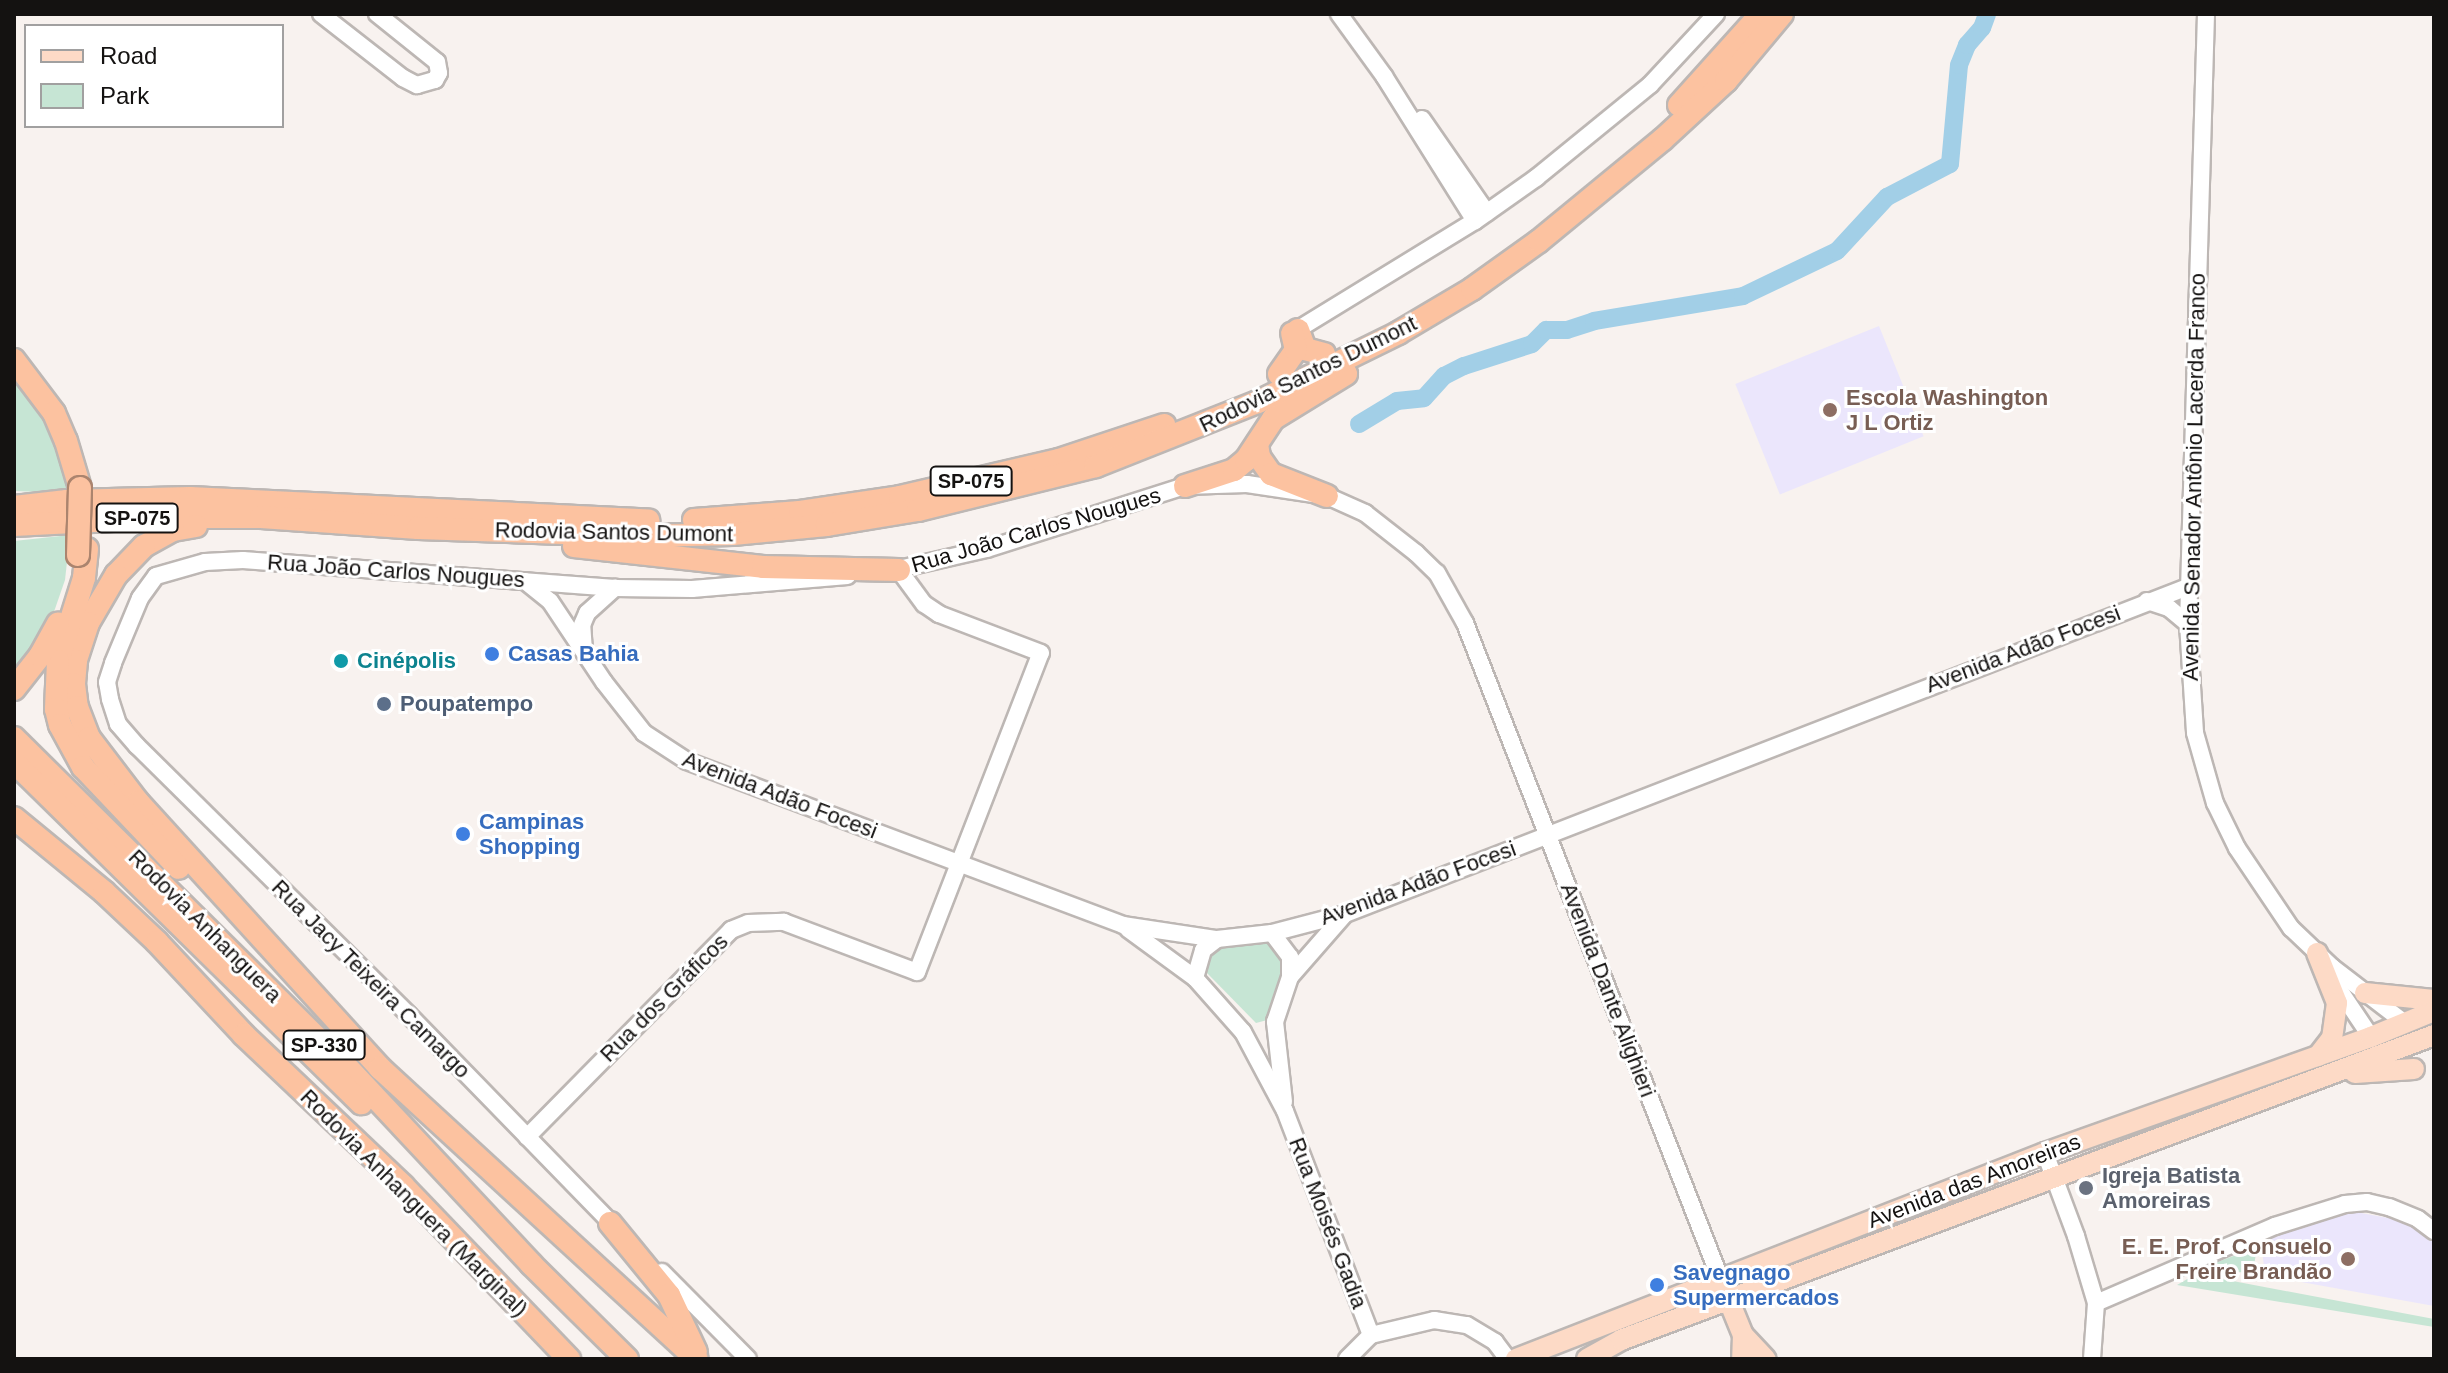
<!DOCTYPE html>
<html>
<head>
<meta charset="utf-8">
<style>
  body { margin:0 }
  #map { position:relative; width:2448px; height:1373px; overflow:hidden; background:#f8f2ef; font-family:Arial,sans-serif }
  div>[style] { position:absolute }
  [style*='--x'] { left:calc(var(--x)*1px); top:calc(var(--y)*1px); width:calc(var(--w)*1px); rotate:calc(var(--a)*1deg) }
  .education>* { inset:0; background:#ebe6fc; transform-origin:0 0 }
  .green>* { inset:0; background:#c6e5d4 }
  .river>* { height:18px; margin:-9px; padding:0 9px; transform-origin:9px; border-radius:9px; background:#a2cfe7 }
  .roads { filter:drop-shadow(2px 0 #bdb7b4) drop-shadow(-2px 0 #bdb7b4) drop-shadow(0 2px #bdb7b4) drop-shadow(0 -2px #bdb7b4) }
  .minor>* { height:16px; margin:-8px; padding:0 8px; transform-origin:8px; border-radius:8px; background:#fff }
  .major>* { height:20px; margin:-10px; padding:0 10px; transform-origin:10px; border-radius:10px; background:#fddac6 }
  .highway>* { height:22px; margin:-11px; padding:0 11px; transform-origin:11px; border-radius:11px; background:#fcc2a0 }
  .bridges { filter:drop-shadow(2px 0 #ab846e) drop-shadow(-2px 0 #ab846e) drop-shadow(0 2px #ab846e) drop-shadow(0 -2px #ab846e) }
  .highway-bridge>* { height:22px; margin:-11px; padding:0 11px; transform-origin:11px; border-radius:11px; background:#fcc2a0 }
  .dots>* { width:22px; height:22px; translate:-50% -50%; box-sizing:border-box; border:4px solid #fff; border-radius:50% }
  span { translate:-50% -50%; white-space:nowrap; text-align:center; line-height:1.15; -webkit-text-stroke:6px #fff; paint-order:stroke }
  .shield-label span { padding:2px 6px; background:#fff; border:2px solid; border-radius:6px; -webkit-text-stroke-width:0 }
  .shield-label { font-size:20px; color:#141211; font-weight:700 }
  .street-label { font-size:22px; color:#141211 }
  .education-label { font-size:22px; color:#785e54; font-weight:700 }
  .left { translate:0 -50%; text-align:left }
  .right { translate:-100% -50%; text-align:right }
  .shop-label { font-size:22px; color:#366cbe; font-weight:700 }
  .culture-label { font-size:22px; color:#0d838f; font-weight:700 }
  .service-label { font-size:22px; color:#4e5e75; font-weight:700 }
  .worship-label { font-size:22px; color:#5b616d; font-weight:700 }
  .frame { position:absolute; inset:0; border:16px solid #141211; pointer-events:none }
  .legend { position:absolute; left:24px; top:24px; width:260px; height:104px; box-sizing:border-box; background:#fff; border:2px solid #a1a0a0; margin:0; padding:10px 14px; list-style:none; font-size:24px; color:#141211 }
  .legend li { display:flex; align-items:center; gap:16px; height:40px }
  .legend b { width:40px; border:2px solid #a1a0a0 }
</style>
</head>
<body>
<div id="map">
  <div class="education">
    <i style="left:1879px;top:326px;width:119px;height:155px;rotate:68deg"></i>
    <i style="clip-path:polygon(2350px 1211px,2410px 1222px,2434px 1241px,2434px 1306px,2274px 1277px,2264px 1266px,2262px 1251px,2271px 1233px)"></i>
  </div>
  <div class="green">
    <i style="clip-path:polygon(14px 373px,43px 414px,63px 462px,67px 493px,14px 491px)"></i>
    <i style="clip-path:polygon(70px 535px,65px 580px,48px 629px,14px 681px,14px 541px)"></i>
    <i style="clip-path:polygon(1277px 939px,1289px 957px,1271px 1019px,1256px 1023px,1207px 973px,1204px 962px,1209px 953px,1224px 945px)"></i>
    <i style="clip-path:polygon(2257px 1247px,2254px 1266px,2261px 1276px,2207px 1266px)"></i>
    <i style="clip-path:polygon(2196px 1274px,2434px 1319px,2434px 1327px,2177px 1285px)"></i>
  </div>
  <div class="river">
    <i style="--x:1359;--y:424;--w:44;--a:-31.2"></i>
    <i style="--x:1397;--y:401;--w:27;--a:-6"></i>
    <i style="--x:1424;--y:398;--w:30;--a:-48"></i>
    <i style="--x:1444;--y:376;--w:22;--a:-27"></i>
    <i style="--x:1464;--y:366;--w:71;--a:-17.9"></i>
    <i style="--x:1532;--y:344;--w:20;--a:-45"></i>
    <i style="--x:1546;--y:330;--w:21;--a:0"></i>
    <i style="--x:1567;--y:330;--w:28;--a:-18"></i>
    <i style="--x:1594;--y:321;--w:151;--a:-9.5"></i>
    <i style="--x:1743;--y:296;--w:104;--a:-25.6"></i>
    <i style="--x:1837;--y:251;--w:74;--a:-47.2"></i>
    <i style="--x:1887;--y:197;--w:71;--a:-27.6"></i>
    <i style="--x:1950;--y:164;--w:99;--a:-84.8"></i>
    <i style="--x:1959;--y:65;--w:22;--a:-68"></i>
    <i style="--x:1967;--y:45;--w:23;--a:-49"></i>
    <i style="--x:1982;--y:28;--w:15;--a:-70"></i>
  </div>
  <div class="roads">
    <div class="minor">
      <i style="--x:321;--y:14;--w:104;--a:38"></i>
      <i style="--x:403;--y:78;--w:16;--a:27"></i>
      <i style="--x:417;--y:85;--w:19;--a:-16"></i>
      <i style="--x:435;--y:80;--w:8;--a:-60"></i>
      <i style="--x:439;--y:73;--w:11;--a:-100"></i>
      <i style="--x:437;--y:62;--w:77;--a:-141.3"></i>
      <i style="--x:1339;--y:14;--w:77;--a:54"></i>
      <i style="--x:1384;--y:76;--w:171;--a:57.9"></i>
      <i style="--x:2206;--y:14;--w:610;--a:91.69"></i>
      <i style="--x:2188;--y:624;--w:109;--a:86.3"></i>
      <i style="--x:2195;--y:733;--w:73;--a:74.1"></i>
      <i style="--x:2215;--y:803;--w:50;--a:63.9"></i>
      <i style="--x:2237;--y:848;--w:97;--a:56"></i>
      <i style="--x:2291;--y:928;--w:57;--a:43.6"></i>
      <i style="--x:2332;--y:967;--w:92;--a:37.5"></i>
      <i style="--x:1422;--y:119;--w:114;--a:55.3"></i>
      <i style="--x:1292;--y:333;--w:215;--a:-31.5"></i>
      <i style="--x:1475;--y:221;--w:75;--a:-35.2"></i>
      <i style="--x:1536;--y:178;--w:147;--a:-39.2"></i>
      <i style="--x:1650;--y:85;--w:97;--a:-47.1"></i>
      <i style="--x:890;--y:571;--w:99;--a:-12.8"></i>
      <i style="--x:987;--y:549;--w:208;--a:-17.7"></i>
      <i style="--x:1185;--y:486;--w:62;--a:-1.8"></i>
      <i style="--x:1247;--y:484;--w:81;--a:8.5"></i>
      <i style="--x:1327;--y:496;--w:42;--a:24.1"></i>
      <i style="--x:1365;--y:513;--w:65;--a:38.1"></i>
      <i style="--x:1416;--y:553;--w:29;--a:44"></i>
      <i style="--x:1437;--y:573;--w:57;--a:60.8"></i>
      <i style="--x:1465;--y:623;--w:703;--a:68.73"></i>
      <i style="--x:525;--y:581;--w:32;--a:39"></i>
      <i style="--x:550;--y:601;--w:97;--a:56.3"></i>
      <i style="--x:604;--y:682;--w:65;--a:51.9"></i>
      <i style="--x:644;--y:733;--w:51;--a:33.1"></i>
      <i style="--x:687;--y:761;--w:466;--a:20.6"></i>
      <i style="--x:1123;--y:925;--w:95;--a:8.5"></i>
      <i style="--x:1217;--y:939;--w:55;--a:-6.2"></i>
      <i style="--x:1272;--y:933;--w:75;--a:-14.6"></i>
      <i style="--x:1345;--y:914;--w:906;--a:-21.21"></i>
      <i style="--x:2147;--y:601;--w:23;--a:18"></i>
      <i style="--x:2169;--y:608;--w:25;--a:40"></i>
      <i style="--x:584;--y:651;--w:26;--a:-94"></i>
      <i style="--x:582;--y:625;--w:13;--a:-67"></i>
      <i style="--x:587;--y:613;--w:38;--a:-42"></i>
      <i style="--x:1128;--y:929;--w:83;--a:36.2"></i>
      <i style="--x:1195;--y:978;--w:72;--a:48.4"></i>
      <i style="--x:1243;--y:1032;--w:89;--a:62"></i>
      <i style="--x:1285;--y:1111;--w:240;--a:69"></i>
      <i style="--x:1272;--y:933;--w:30;--a:53"></i>
      <i style="--x:1290;--y:957;--w:20;--a:90"></i>
      <i style="--x:1195;--y:978;--w:29;--a:-74"></i>
      <i style="--x:1203;--y:950;--w:18;--a:-38"></i>
      <i style="--x:2336;--y:985;--w:63;--a:56.1"></i>
      <i style="--x:1284;--y:1102;--w:81;--a:-96.4"></i>
      <i style="--x:1275;--y:1022;--w:47;--a:-71.6"></i>
      <i style="--x:1290;--y:977;--w:84;--a:-48.9"></i>
      <i style="--x:527;--y:1137;--w:291;--a:-45.4"></i>
      <i style="--x:731;--y:930;--w:18;--a:-22"></i>
      <i style="--x:748;--y:923;--w:36;--a:-2"></i>
      <i style="--x:784;--y:922;--w:142;--a:20.6"></i>
      <i style="--x:917;--y:972;--w:342;--a:-68.8"></i>
      <i style="--x:1041;--y:653;--w:109;--a:-159.1"></i>
      <i style="--x:939;--y:614;--w:18;--a:-146"></i>
      <i style="--x:924;--y:604;--w:42;--a:-126.3"></i>
      <i style="--x:2045;--y:1153;--w:89;--a:69.5"></i>
      <i style="--x:2076;--y:1236;--w:70;--a:73.4"></i>
      <i style="--x:2096;--y:1303;--w:56;--a:94.1"></i>
      <i style="--x:616;--y:1228;--w:298;--a:-134.2"></i>
      <i style="--x:408;--y:1014;--w:381;--a:-135.3"></i>
      <i style="--x:137;--y:746;--w:29;--a:-131"></i>
      <i style="--x:118;--y:724;--w:26;--a:-108"></i>
      <i style="--x:110;--y:699;--w:17;--a:-100"></i>
      <i style="--x:107;--y:682;--w:20;--a:-72"></i>
      <i style="--x:113;--y:663;--w:70;--a:-67.4"></i>
      <i style="--x:140;--y:598;--w:27;--a:-54"></i>
      <i style="--x:156;--y:576;--w:51;--a:-15.9"></i>
      <i style="--x:205;--y:562;--w:38;--a:-3"></i>
      <i style="--x:243;--y:560;--w:373;--a:4.3"></i>
      <i style="--x:615;--y:588;--w:77;--a:0.7"></i>
      <i style="--x:692;--y:589;--w:156;--a:-4.8"></i>
      <i style="--x:662;--y:1272;--w:122;--a:45.3"></i>
      <i style="--x:2096;--y:1303;--w:195;--a:-23.3"></i>
      <i style="--x:2275;--y:1226;--w:73;--a:-17.4"></i>
      <i style="--x:2345;--y:1204;--w:22;--a:-5"></i>
      <i style="--x:2367;--y:1202;--w:23;--a:13"></i>
      <i style="--x:2389;--y:1207;--w:31;--a:22"></i>
      <i style="--x:2418;--y:1219;--w:20;--a:37"></i>
      <i style="--x:1347;--y:1359;--w:34;--a:-45"></i>
      <i style="--x:1371;--y:1335;--w:65;--a:-13.4"></i>
      <i style="--x:1434;--y:1320;--w:33;--a:9"></i>
      <i style="--x:1467;--y:1325;--w:33;--a:31"></i>
      <i style="--x:1495;--y:1342;--w:21;--a:53"></i>
    </div>
    <div class="major">
      <i style="--x:2317;--y:953;--w:54;--a:68.2"></i>
      <i style="--x:2337;--y:1003;--w:35;--a:98"></i>
      <i style="--x:2332;--y:1038;--w:23;--a:128"></i>
      <i style="--x:2365;--y:993;--w:69;--a:5.8"></i>
      <i style="--x:2355;--y:1073;--w:59;--a:-3.9"></i>
      <i style="--x:1725;--y:1291;--w:48;--a:67.8"></i>
      <i style="--x:1743;--y:1335;--w:24;--a:92"></i>
      <i style="--x:1743;--y:1335;--w:33;--a:47"></i>
      <i style="--x:1516;--y:1359;--w:568;--a:-21.28"></i>
      <i style="--x:2045;--y:1153;--w:346;--a:-19.6"></i>
      <i style="--x:2371;--y:1037;--w:68;--a:-22.4"></i>
      <i style="--x:1587;--y:1359;--w:39;--a:-29"></i>
      <i style="--x:1621;--y:1340;--w:868;--a:-20.56"></i>
    </div>
    <div class="highway">
      <i style="--x:1679;--y:105;--w:122;--a:-48"></i>
      <i style="--x:1298;--y:330;--w:20;--a:70"></i>
      <i style="--x:1305;--y:349;--w:20;--a:15"></i>
      <i style="--x:14;--y:360;--w:66;--a:53"></i>
      <i style="--x:54;--y:413;--w:30;--a:67"></i>
      <i style="--x:66;--y:441;--w:49;--a:73.4"></i>
      <i style="--x:1279;--y:374;--w:29;--a:-55"></i>
      <i style="--x:1296;--y:350;--w:17;--a:-103"></i>
      <i style="--x:1257;--y:444;--w:13;--a:81"></i>
      <i style="--x:1259;--y:457;--w:21;--a:55"></i>
      <i style="--x:1271;--y:474;--w:60;--a:21.4"></i>
      <i style="--x:1185;--y:486;--w:52;--a:-18.1"></i>
      <i style="--x:1234;--y:470;--w:16;--a:-40"></i>
      <i style="--x:1246;--y:460;--w:49;--a:-56.6"></i>
      <i style="--x:1273;--y:419;--w:86;--a:-31.7"></i>
      <i style="--x:14;--y:507;--w:53;--a:-6.5"></i>
      <i style="--x:67;--y:501;--w:123;--a:-1.4"></i>
      <i style="--x:190;--y:498;--w:459;--a:2.8"></i>
      <i style="--x:694;--y:520;--w:106;--a:-4.3"></i>
      <i style="--x:800;--y:512;--w:101;--a:-8.5"></i>
      <i style="--x:900;--y:497;--w:163;--a:-13.1"></i>
      <i style="--x:1059;--y:460;--w:111;--a:-18.4"></i>
      <i style="--x:14;--y:525;--w:159;--a:-2.9"></i>
      <i style="--x:173;--y:517;--w:88;--a:0"></i>
      <i style="--x:261;--y:517;--w:157;--a:4"></i>
      <i style="--x:418;--y:528;--w:225;--a:2"></i>
      <i style="--x:643;--y:536;--w:90;--a:-1.3"></i>
      <i style="--x:733;--y:534;--w:94;--a:-5.5"></i>
      <i style="--x:827;--y:525;--w:92;--a:-9.4"></i>
      <i style="--x:918;--y:510;--w:183;--a:-13.9"></i>
      <i style="--x:1096;--y:466;--w:174;--a:-21.6"></i>
      <i style="--x:1258;--y:402;--w:156;--a:-26.2"></i>
      <i style="--x:1398;--y:333;--w:86;--a:-30.7"></i>
      <i style="--x:1472;--y:289;--w:82;--a:-35.6"></i>
      <i style="--x:1539;--y:241;--w:159;--a:-39.4"></i>
      <i style="--x:1662;--y:140;--w:87;--a:-42.7"></i>
      <i style="--x:1726;--y:81;--w:87;--a:-50.1"></i>
      <i style="--x:196;--y:526;--w:23;--a:170"></i>
      <i style="--x:173;--y:530;--w:33;--a:151"></i>
      <i style="--x:144;--y:546;--w:40;--a:134"></i>
      <i style="--x:116;--y:575;--w:56;--a:120.3"></i>
      <i style="--x:88;--y:623;--w:40;--a:108"></i>
      <i style="--x:76;--y:661;--w:23;--a:95"></i>
      <i style="--x:74;--y:684;--w:23;--a:83"></i>
      <i style="--x:77;--y:707;--w:33;--a:69"></i>
      <i style="--x:89;--y:738;--w:81;--a:52.6"></i>
      <i style="--x:138;--y:802;--w:360;--a:47.7"></i>
      <i style="--x:380;--y:1068;--w:430;--a:42.6"></i>
      <i style="--x:574;--y:546;--w:190;--a:6.3"></i>
      <i style="--x:763;--y:567;--w:136;--a:1.3"></i>
      <i style="--x:87;--y:549;--w:29;--a:96"></i>
      <i style="--x:84;--y:578;--w:87;--a:107.4"></i>
      <i style="--x:58;--y:661;--w:48;--a:92.4"></i>
      <i style="--x:56;--y:709;--w:16;--a:76"></i>
      <i style="--x:60;--y:725;--w:48;--a:61.3"></i>
      <i style="--x:83;--y:767;--w:139;--a:46.5"></i>
      <i style="--x:14;--y:689;--w:42;--a:-51.8"></i>
      <i style="--x:40;--y:656;--w:37;--a:-61"></i>
      <i style="--x:14;--y:738;--w:467;--a:44.7"></i>
      <i style="--x:346;--y:1066;--w:271;--a:46.9"></i>
      <i style="--x:531;--y:1264;--w:135;--a:44.7"></i>
      <i style="--x:14;--y:762;--w:487;--a:44.5"></i>
      <i style="--x:14;--y:818;--w:117;--a:39.4"></i>
      <i style="--x:104;--y:892;--w:73;--a:43.3"></i>
      <i style="--x:157;--y:942;--w:127;--a:46.9"></i>
      <i style="--x:244;--y:1035;--w:219;--a:43.5"></i>
      <i style="--x:403;--y:1186;--w:240;--a:46.2"></i>
      <i style="--x:610;--y:1223;--w:93;--a:50.7"></i>
      <i style="--x:669;--y:1295;--w:63;--a:64.7"></i>
    </div>
  </div>
  <div class="bridges">
    <div class="highway-bridge">
      <i style="--x:78;--y:555;--w:67;--a:-88.3"></i>
    </div>
  </div>
  <div class="dots">
    <i style="left:1830px;top:410px;background:#8d6e63"></i>
    <i style="left:492px;top:654px;background:#3f7fe0"></i>
    <i style="left:341px;top:661px;background:#0f9aa8"></i>
    <i style="left:384px;top:704px;background:#5c6f8a"></i>
    <i style="left:463px;top:834px;background:#3f7fe0"></i>
    <i style="left:2086px;top:1188px;background:#6b7280"></i>
    <i style="left:2348px;top:1259px;background:#8d6e63"></i>
    <i style="left:1657px;top:1285px;background:#3f7fe0"></i>
  </div>
  <div class="shield-label">
    <span style="left:971px;top:481px">SP-075</span>
    <span style="left:137px;top:518px">SP-075</span>
    <span style="left:324px;top:1045px">SP-330</span>
  </div>
  <div class="street-label">
    <span style="left:1308px;top:374px;rotate:-26deg">Rodovia Santos Dumont</span>
    <span style="left:2194px;top:477px;rotate:-89deg">Avenida Senador Antônio Lacerda Franco</span>
    <span style="left:1036px;top:530px;rotate:-16deg">Rua João Carlos Nougues</span>
    <span style="left:614px;top:532px;rotate:1deg">Rodovia Santos Dumont</span>
    <span style="left:396px;top:571px;rotate:4deg">Rua João Carlos Nougues</span>
    <span style="left:2023px;top:649px;rotate:-21deg">Avenida Adão Focesi</span>
    <span style="left:780px;top:795px;rotate:21deg">Avenida Adão Focesi</span>
    <span style="left:1418px;top:883px;rotate:-20deg">Avenida Adão Focesi</span>
    <span style="left:205px;top:926px;rotate:45deg">Rodovia Anhanguera</span>
    <span style="left:371px;top:979px;rotate:45deg">Rua Jacy Teixeira Camargo</span>
    <span style="left:1608px;top:990px;rotate:69deg">Avenida Dante Alighieri</span>
    <span style="left:664px;top:998px;rotate:-45deg">Rua dos Gráficos</span>
    <span style="left:1974px;top:1181px;rotate:-21deg">Avenida das Amoreiras</span>
    <span style="left:414px;top:1203px;rotate:45deg">Rodovia Anhanguera (Marginal)</span>
    <span style="left:1328px;top:1223px;rotate:69deg">Rua Moisés Gadia</span>
  </div>
  <div class="education-label">
    <span class="left" style="left:1846px;top:410px">Escola Washington<br>J L Ortiz</span>
    <span class="right" style="left:2332px;top:1259px">E. E. Prof. Consuelo<br>Freire Brandão</span>
  </div>
  <div class="shop-label">
    <span class="left" style="left:508px;top:654px">Casas Bahia</span>
    <span class="left" style="left:479px;top:834px">Campinas<br>Shopping</span>
    <span class="left" style="left:1673px;top:1285px">Savegnago<br>Supermercados</span>
  </div>
  <div class="culture-label">
    <span class="left" style="left:357px;top:661px">Cinépolis</span>
  </div>
  <div class="service-label">
    <span class="left" style="left:400px;top:704px">Poupatempo</span>
  </div>
  <div class="worship-label">
    <span class="left" style="left:2102px;top:1188px">Igreja Batista<br>Amoreiras</span>
  </div>
  <div class="frame"></div>
  <ul class="legend">
  <li><b style="height:10px;background:#fddac6"></b>Road</li>
  <li><b style="height:22px;background:#c6e5d4"></b>Park</li>
  </ul>
</div>
</body>
</html>
